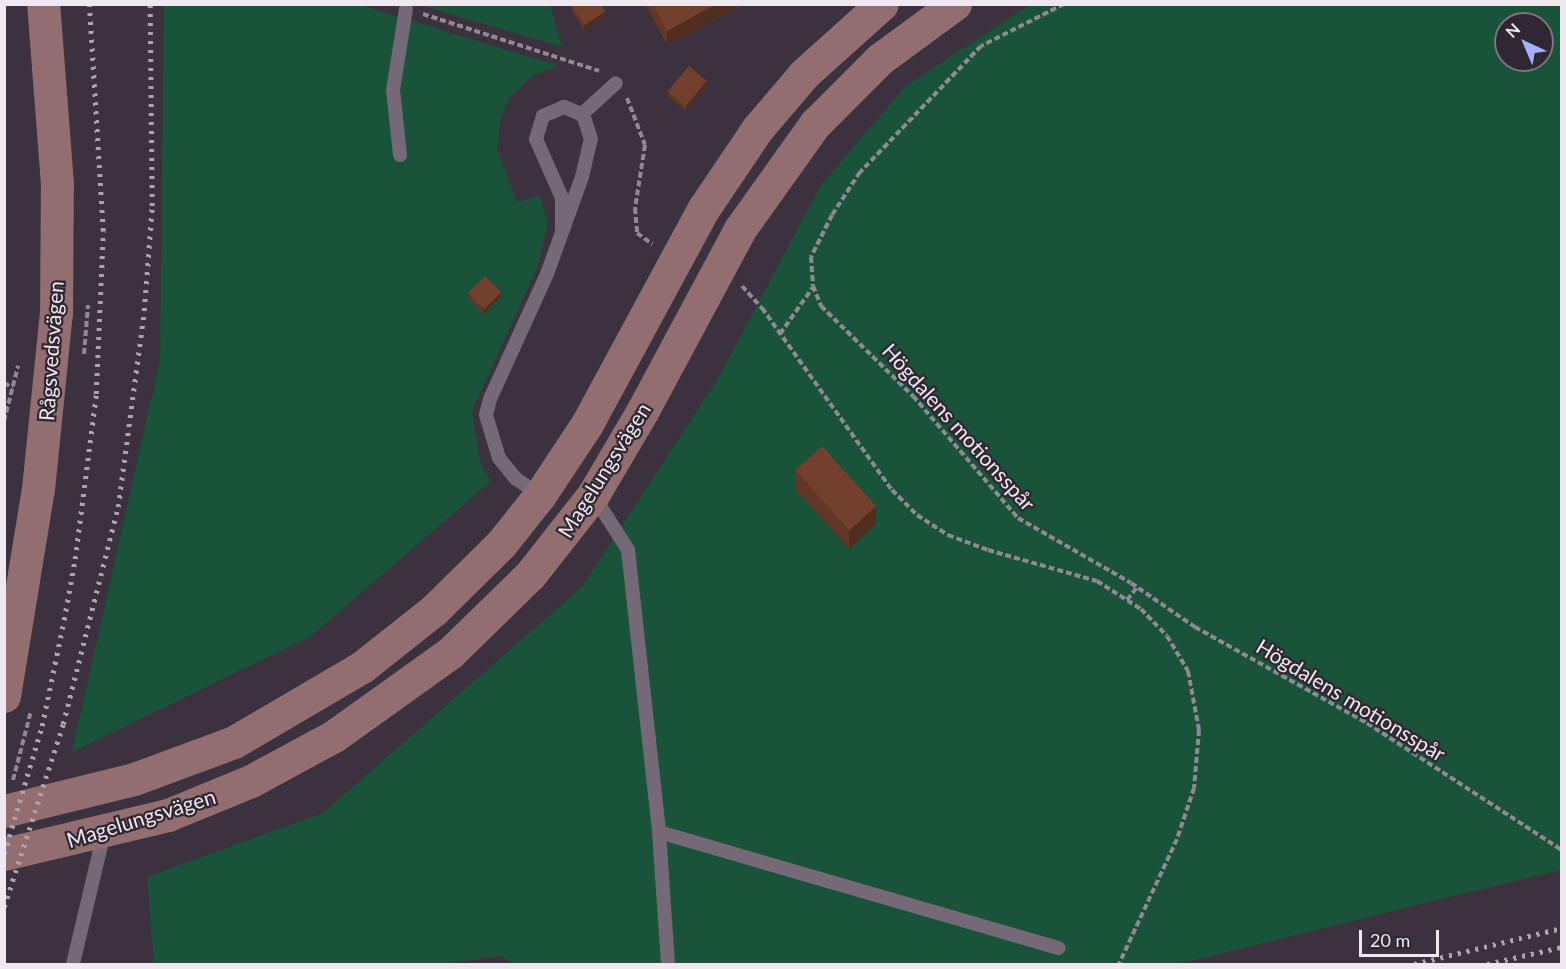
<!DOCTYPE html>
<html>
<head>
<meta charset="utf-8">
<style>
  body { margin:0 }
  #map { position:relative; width:1566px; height:969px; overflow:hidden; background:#3c313e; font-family:Lato,sans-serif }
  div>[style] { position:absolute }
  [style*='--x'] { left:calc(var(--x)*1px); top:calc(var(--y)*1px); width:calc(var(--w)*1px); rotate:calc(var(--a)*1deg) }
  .green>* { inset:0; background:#18533a }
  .path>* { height:4px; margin-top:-2px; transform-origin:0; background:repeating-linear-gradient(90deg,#918893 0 6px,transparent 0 9px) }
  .lane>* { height:14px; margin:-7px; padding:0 7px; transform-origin:7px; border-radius:7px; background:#756978 }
  .secondary>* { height:33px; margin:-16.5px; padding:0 16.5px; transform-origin:16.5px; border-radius:16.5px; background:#926e70 }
  .rail>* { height:4.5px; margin-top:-2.25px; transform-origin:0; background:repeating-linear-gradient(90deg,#aca3ae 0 3px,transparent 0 9px) }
  .wall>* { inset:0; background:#623726 }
  .shaded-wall>* { inset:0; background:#502d1f }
  .building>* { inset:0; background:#72402c; transform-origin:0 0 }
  span { translate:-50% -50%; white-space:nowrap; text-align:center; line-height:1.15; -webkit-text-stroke:4.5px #312733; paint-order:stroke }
  .street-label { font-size:21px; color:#efe8f1 }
  .frame { position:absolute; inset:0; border:6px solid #efe8f1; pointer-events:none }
  .north { position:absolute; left:1494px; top:12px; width:60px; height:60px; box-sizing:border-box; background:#312733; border:2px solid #7d747f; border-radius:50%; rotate:316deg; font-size:16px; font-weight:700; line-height:24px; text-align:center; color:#efe8f1 }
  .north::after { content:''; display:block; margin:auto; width:21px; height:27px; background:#a3b2fd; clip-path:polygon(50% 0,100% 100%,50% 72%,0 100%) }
  .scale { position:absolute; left:1359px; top:930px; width:80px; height:27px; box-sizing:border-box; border:3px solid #efe8f1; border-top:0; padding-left:8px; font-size:18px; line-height:21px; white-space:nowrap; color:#efe8f1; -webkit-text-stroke:4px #312733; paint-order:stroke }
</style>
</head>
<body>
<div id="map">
  <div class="green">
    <i style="clip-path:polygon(evenodd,1031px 4px,1561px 5px,1561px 870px,1179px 964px,512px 964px,502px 956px,444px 964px,154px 964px,147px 877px,323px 813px,582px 587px,716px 382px,821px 185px,906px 86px,1031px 4px,1506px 24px,1542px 24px,1542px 60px,1506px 60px,1506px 24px)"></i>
    <i style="clip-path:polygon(164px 5px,361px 5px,558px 66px,534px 75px,511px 96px,501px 117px,497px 150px,517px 202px,540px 196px,548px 223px,538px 266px,472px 411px,481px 466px,491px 481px,310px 637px,72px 752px,160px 360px)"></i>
    <i style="clip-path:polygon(420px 5px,550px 5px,562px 47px)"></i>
  </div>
  <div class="path">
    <i style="--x:1064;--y:4;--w:93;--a:153.2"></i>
    <i style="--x:981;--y:46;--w:175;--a:133.8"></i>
    <i style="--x:860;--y:172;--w:51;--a:123.1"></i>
    <i style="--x:832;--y:215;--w:47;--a:116.6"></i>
    <i style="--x:811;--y:257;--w:29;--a:86"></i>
    <i style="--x:813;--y:286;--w:22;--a:68"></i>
    <i style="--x:821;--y:306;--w:129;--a:44.4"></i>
    <i style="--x:913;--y:396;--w:161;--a:49.3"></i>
    <i style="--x:1018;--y:518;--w:130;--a:29.9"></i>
    <i style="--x:1131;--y:583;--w:78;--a:34.5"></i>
    <i style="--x:1195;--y:627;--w:197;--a:29.2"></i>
    <i style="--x:1367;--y:723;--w:233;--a:33.1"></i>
    <i style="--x:423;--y:14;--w:185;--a:17.9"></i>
    <i style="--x:627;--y:98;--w:50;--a:69"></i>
    <i style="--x:645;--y:145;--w:64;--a:99"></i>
    <i style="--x:635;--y:208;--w:25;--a:85"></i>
    <i style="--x:637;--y:233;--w:19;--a:36"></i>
    <i style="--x:742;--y:286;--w:30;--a:48"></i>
    <i style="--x:762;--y:308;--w:224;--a:54.5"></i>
    <i style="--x:892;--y:490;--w:35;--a:45"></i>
    <i style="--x:917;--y:515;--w:37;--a:33"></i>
    <i style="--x:948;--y:535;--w:43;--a:20.6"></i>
    <i style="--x:988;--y:550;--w:113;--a:15.9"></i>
    <i style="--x:1097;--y:581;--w:52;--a:32.5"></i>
    <i style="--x:1141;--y:609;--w:37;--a:46"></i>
    <i style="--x:1167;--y:636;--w:41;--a:59"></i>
    <i style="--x:1188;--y:671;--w:60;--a:79.4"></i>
    <i style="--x:1199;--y:730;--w:58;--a:94.9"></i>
    <i style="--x:1194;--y:788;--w:54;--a:108.4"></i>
    <i style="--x:1177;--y:839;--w:138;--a:114.9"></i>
    <i style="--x:780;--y:334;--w:57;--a:-54.9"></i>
    <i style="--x:84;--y:354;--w:49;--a:-85.3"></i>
    <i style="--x:4;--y:383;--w:10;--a:29"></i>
    <i style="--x:4;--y:421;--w:57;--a:-75.7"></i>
    <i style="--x:1127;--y:600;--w:16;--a:-52"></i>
    <i style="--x:13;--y:780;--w:71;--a:-75.4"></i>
  </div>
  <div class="lane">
    <i style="--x:581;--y:115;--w:47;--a:-42.4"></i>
    <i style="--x:400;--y:155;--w:65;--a:-96.1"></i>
    <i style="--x:393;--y:90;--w:82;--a:-80.9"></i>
    <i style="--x:540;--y:495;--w:29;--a:-146"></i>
    <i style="--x:516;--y:479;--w:27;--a:-129"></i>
    <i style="--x:499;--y:458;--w:45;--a:-106.8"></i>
    <i style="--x:486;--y:415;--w:16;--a:-76"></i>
    <i style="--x:490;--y:399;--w:137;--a:-65.5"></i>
    <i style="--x:547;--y:274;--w:103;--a:-70.2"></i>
    <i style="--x:582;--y:177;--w:39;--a:-77"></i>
    <i style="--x:591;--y:139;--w:25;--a:-108"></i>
    <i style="--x:583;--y:115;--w:21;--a:-157"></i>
    <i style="--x:564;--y:107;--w:23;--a:157"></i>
    <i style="--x:543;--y:116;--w:24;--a:107"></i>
    <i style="--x:536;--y:139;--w:64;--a:66.2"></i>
    <i style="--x:562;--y:198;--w:31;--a:90"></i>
    <i style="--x:593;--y:495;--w:65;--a:57.5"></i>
    <i style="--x:628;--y:550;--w:284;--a:83.7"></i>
    <i style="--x:659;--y:832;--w:132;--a:86.1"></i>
    <i style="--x:659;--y:832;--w:416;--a:16.2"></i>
    <i style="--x:73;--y:964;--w:135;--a:-76.7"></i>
  </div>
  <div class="secondary">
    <i style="--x:4;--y:696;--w:210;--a:-80.7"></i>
    <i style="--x:38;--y:489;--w:177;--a:-84.2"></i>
    <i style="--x:56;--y:313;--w:129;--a:-89.6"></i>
    <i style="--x:57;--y:184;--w:181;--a:-94.4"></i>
    <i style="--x:4;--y:811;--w:134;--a:-13.8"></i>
    <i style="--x:134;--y:779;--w:107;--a:-20.3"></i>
    <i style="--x:234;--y:742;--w:148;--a:-30.4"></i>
    <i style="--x:362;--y:667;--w:92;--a:-38.4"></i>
    <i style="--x:434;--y:610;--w:94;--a:-44.6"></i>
    <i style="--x:501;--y:544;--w:63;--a:-51.5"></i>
    <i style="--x:540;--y:495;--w:85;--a:-56.5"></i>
    <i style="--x:587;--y:424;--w:246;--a:-61.6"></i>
    <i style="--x:704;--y:208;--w:97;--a:-56"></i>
    <i style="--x:758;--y:128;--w:72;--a:-49.5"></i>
    <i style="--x:805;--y:73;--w:103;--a:-41.9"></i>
    <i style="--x:4;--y:854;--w:169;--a:-13.4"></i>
    <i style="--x:168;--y:815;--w:90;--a:-22.3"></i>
    <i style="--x:251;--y:781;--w:94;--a:-28.5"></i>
    <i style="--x:334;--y:736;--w:143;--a:-35.6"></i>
    <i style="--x:450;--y:653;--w:112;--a:-44.3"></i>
    <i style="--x:530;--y:575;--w:102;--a:-51.8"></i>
    <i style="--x:593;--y:495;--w:99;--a:-59.5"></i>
    <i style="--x:643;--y:410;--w:205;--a:-61.8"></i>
    <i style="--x:740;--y:229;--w:129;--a:-54.5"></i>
    <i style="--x:815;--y:124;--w:92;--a:-45"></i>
    <i style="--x:880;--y:59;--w:93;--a:-36.3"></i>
  </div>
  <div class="rail">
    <i style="--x:4;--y:854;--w:134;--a:-73.5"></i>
    <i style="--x:42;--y:726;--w:108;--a:-78.3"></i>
    <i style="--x:64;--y:620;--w:62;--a:-79.8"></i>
    <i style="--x:75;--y:559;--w:166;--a:-82.7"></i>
    <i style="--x:96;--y:394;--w:163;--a:-87.5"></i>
    <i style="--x:103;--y:231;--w:227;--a:-93.5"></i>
    <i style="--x:4;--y:907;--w:192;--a:-72.1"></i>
    <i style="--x:63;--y:724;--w:224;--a:-75.8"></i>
    <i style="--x:118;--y:507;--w:198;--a:-82.4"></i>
    <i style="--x:144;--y:311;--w:105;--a:-85.6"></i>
    <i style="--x:152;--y:206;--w:202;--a:-90.6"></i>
    <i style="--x:1414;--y:964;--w:152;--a:-13.7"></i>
    <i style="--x:1487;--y:964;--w:77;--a:-12.8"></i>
  </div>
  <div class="wall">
    <i style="clip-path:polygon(645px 4px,742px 4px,742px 5px,667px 45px)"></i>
    <i style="clip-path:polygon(572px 6px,605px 17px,584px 30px,572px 11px)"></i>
    <i style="clip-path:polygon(707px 86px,686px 111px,668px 96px,668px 91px)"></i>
    <i style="clip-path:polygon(468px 293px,501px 297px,483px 314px,468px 298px)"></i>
    <i style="clip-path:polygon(795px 470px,876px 524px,849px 549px,795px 489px)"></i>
  </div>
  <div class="shaded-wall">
    <i style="clip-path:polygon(716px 4px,742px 4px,667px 45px,667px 31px)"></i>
    <i style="clip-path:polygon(605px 12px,605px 17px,584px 30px,584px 25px)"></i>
    <i style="clip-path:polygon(707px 81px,707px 86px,686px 111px,686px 106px)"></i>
    <i style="clip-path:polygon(501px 292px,501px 297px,483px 314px,483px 309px)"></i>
    <i style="clip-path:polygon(876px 506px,876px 524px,849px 549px,849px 530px)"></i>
  </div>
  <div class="building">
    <i style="clip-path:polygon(574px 4px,601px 4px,605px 12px,584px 25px,572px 6px)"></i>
    <i style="clip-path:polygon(653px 4px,716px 4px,667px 31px)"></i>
    <i style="left:689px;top:66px;width:23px;height:33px;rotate:40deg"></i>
    <i style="left:485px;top:276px;width:23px;height:24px;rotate:45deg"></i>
    <i style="left:822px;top:446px;width:81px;height:36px;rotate:48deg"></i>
  </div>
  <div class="street-label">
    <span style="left:51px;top:351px;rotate:-86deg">Rågsvedsvägen</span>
    <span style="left:959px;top:427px;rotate:48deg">Högdalens motionsspår</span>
    <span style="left:604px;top:470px;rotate:-58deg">Magelungsvägen</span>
    <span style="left:1351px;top:700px;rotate:31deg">Högdalens motionsspår</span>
    <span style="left:141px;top:818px;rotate:-17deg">Magelungsvägen</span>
  </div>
  <div class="frame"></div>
  <div class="north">N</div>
  <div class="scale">20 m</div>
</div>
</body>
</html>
